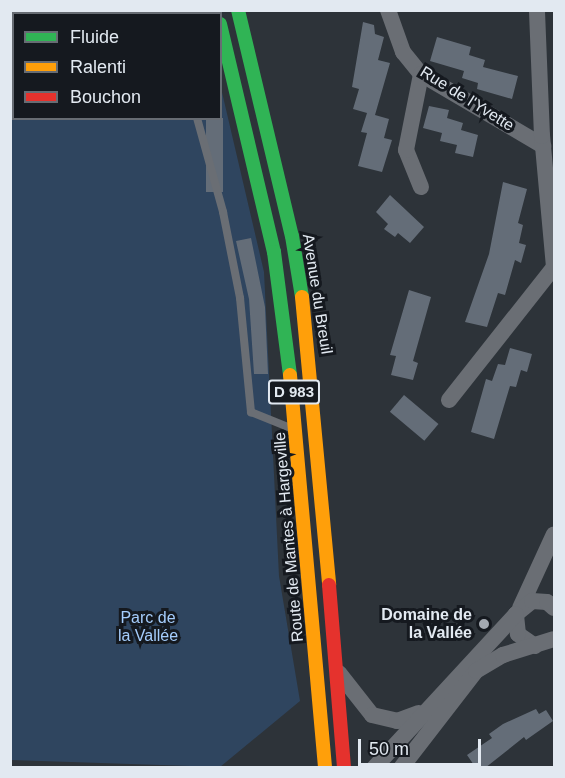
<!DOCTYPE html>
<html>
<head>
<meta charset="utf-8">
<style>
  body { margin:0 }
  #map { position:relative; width:565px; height:778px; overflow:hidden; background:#2d3339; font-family:Helvetica,sans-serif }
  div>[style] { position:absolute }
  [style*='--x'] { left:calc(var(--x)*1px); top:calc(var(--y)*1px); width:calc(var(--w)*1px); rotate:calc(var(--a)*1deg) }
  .green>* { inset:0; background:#2f455f }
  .building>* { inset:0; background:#646d78; transform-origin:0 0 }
  .lane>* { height:8px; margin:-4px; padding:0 4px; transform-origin:4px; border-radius:4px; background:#6a6e74 }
  .street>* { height:16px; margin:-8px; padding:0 8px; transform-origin:8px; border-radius:8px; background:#6a6e74 }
  .fast>* { height:14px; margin:-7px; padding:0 7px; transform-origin:7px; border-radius:7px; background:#30b455 }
  .slow>* { height:14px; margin:-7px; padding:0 7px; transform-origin:7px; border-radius:7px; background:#ff9f0a }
  .jam>* { height:14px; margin:-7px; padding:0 7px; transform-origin:7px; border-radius:7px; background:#e5322d }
  .dots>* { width:16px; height:16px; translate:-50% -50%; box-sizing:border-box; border:3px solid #15191f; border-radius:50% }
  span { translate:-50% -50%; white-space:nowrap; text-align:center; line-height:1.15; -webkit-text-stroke:6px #15191f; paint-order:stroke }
  .shield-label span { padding:2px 4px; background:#15191f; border:2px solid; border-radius:4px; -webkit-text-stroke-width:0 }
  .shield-label { font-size:15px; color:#e2e9f1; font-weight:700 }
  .street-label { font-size:16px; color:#e2e9f1 }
  .poi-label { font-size:16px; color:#e2e9f1; font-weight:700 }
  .right { translate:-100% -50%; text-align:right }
  .park-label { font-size:16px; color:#a5cdfc }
  .frame { position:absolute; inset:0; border:12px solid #e2e9f1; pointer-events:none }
  .legend { position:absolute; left:12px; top:12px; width:210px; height:108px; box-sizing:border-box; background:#15191f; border:2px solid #676c73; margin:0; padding:8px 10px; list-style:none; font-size:18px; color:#e2e9f1 }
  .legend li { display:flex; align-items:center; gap:12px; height:30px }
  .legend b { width:30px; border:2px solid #676c73 }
  .scale { position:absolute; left:358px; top:739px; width:123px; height:27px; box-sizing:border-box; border:3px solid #e2e9f1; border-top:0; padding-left:8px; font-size:18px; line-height:21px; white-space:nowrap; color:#e2e9f1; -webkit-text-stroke:4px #15191f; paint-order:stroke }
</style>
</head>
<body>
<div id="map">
  <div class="green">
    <i style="clip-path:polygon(10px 11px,202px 11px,203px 13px,14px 14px,14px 118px,220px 118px,221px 88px,264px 272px,279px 576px,300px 701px,220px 767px,11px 760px)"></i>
  </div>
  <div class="building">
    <i style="clip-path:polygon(363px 22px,374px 25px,375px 34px,384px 37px,378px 60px,390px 63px,375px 115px,389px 119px,384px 138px,392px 140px,382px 172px,358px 166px,367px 133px,361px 132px,367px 113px,353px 109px,359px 89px,352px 87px)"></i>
    <i style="clip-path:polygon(437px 37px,471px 47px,469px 55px,485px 60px,483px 67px,518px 76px,512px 99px,477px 89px,478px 83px,462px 78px,464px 71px,430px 61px)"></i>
    <i style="clip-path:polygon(429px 106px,449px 110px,447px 118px,463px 123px,461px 130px,478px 135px,473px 157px,455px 153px,457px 145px,440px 141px,442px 133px,423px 128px)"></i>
    <i style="left:206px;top:118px;width:17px;height:74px"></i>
    <i style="clip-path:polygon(503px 182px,527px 189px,518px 223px,523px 225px,519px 243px,526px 245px,521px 263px,515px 260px,505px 295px,498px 293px,487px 327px,465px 322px,489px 254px)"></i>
    <i style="clip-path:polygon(390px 195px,424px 227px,410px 243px,398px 233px,395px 237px,384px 229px,388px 224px,376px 212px)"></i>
    <i style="clip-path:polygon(251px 238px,265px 307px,268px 374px,254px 374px,249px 299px,236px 241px)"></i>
    <i style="clip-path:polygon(409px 290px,431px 297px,413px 361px,418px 363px,413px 380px,391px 375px,396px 356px,390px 355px)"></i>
    <i style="clip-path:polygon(510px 348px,532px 354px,527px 372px,521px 370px,516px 387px,510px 386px,494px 439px,471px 432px,486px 379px,492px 381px,498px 364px,505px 365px)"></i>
    <i style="left:404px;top:395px;width:45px;height:22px;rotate:40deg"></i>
    <i style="clip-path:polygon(536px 709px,539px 714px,546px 710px,553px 721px,526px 740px,524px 737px,485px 768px,476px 768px,467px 755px,492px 738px,489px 734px,503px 724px)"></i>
  </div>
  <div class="lane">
    <i style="--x:197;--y:118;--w:98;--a:74.5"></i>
    <i style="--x:223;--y:212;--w:88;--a:78.8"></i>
    <i style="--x:240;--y:298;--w:115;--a:84.5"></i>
    <i style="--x:251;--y:412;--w:45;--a:22"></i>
  </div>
  <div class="street">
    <i style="--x:388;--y:10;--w:45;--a:70.3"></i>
    <i style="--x:403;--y:52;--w:28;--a:51"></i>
    <i style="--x:421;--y:74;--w:142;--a:30.5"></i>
    <i style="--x:421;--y:187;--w:40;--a:-112"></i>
    <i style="--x:406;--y:150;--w:77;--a:-78.8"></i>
    <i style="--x:449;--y:400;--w:169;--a:-51.7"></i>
    <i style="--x:554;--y:267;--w:132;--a:-95.2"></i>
    <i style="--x:542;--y:136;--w:126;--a:-92.3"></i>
    <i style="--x:520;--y:608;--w:81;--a:-65.3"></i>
    <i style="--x:535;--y:646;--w:21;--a:-145"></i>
    <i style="--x:518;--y:634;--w:20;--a:-96"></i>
    <i style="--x:516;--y:614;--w:21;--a:-39"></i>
    <i style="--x:532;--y:601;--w:15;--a:4"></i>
    <i style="--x:547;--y:602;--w:9;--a:41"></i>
    <i style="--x:339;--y:673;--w:53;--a:51.8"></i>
    <i style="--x:372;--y:715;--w:26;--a:13"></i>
    <i style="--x:397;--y:721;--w:23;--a:-20"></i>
    <i style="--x:374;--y:768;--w:209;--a:-47.3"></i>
    <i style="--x:401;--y:768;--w:123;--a:-52.3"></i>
    <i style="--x:476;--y:671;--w:31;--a:-31"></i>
    <i style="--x:503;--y:655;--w:53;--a:-17.4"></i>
  </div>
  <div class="fast">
    <i style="--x:238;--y:10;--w:232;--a:76.6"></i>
    <i style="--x:292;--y:236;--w:62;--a:80.7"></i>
    <i style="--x:220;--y:24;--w:234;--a:76.7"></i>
    <i style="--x:274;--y:252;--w:124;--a:82.6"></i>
  </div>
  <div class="slow">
    <i style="--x:302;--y:297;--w:289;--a:84.6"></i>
    <i style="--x:290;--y:375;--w:395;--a:84.9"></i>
  </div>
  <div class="jam">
    <i style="--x:329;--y:585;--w:184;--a:85.3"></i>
  </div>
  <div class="dots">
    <i style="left:484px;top:624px;background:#a3a9b1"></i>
  </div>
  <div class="shield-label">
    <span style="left:294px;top:392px">D 983</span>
  </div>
  <div class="street-label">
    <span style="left:467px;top:99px;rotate:32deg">Rue de l'Yvette</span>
    <span style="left:317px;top:294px;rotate:81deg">Avenue du Breuil</span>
    <span style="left:289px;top:537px;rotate:-95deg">Route de Mantes à Hargeville</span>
  </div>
  <div class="poi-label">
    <span class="right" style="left:472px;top:624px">Domaine de<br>la Vallée</span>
  </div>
  <div class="park-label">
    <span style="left:148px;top:627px">Parc de<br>la Vallée</span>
  </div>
  <div class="frame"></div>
  <ul class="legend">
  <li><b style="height:8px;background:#30b455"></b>Fluide</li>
  <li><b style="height:8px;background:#ff9f0a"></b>Ralenti</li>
  <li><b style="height:8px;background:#e5322d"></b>Bouchon</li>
  </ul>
  <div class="scale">50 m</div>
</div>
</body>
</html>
